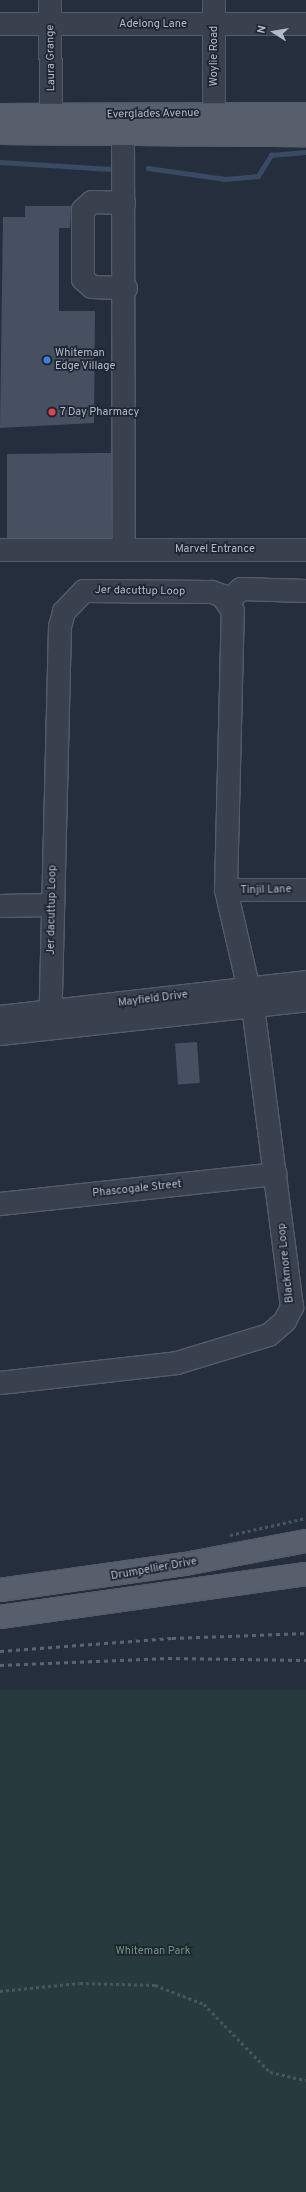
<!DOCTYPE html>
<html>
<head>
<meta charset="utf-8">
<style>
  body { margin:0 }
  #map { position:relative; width:306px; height:2192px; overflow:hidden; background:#252e3d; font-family:Overpass,sans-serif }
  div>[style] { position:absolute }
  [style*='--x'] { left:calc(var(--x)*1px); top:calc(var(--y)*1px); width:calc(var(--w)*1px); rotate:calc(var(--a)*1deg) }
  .green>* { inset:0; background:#273b3e; transform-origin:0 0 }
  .stream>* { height:4.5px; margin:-2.25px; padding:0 2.25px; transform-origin:2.25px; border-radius:2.25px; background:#3a4964 }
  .building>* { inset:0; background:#465061; transform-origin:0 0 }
  .path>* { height:2.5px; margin-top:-1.25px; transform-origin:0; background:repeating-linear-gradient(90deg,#45585b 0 3px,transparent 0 6px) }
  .roads { filter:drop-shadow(1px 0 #545c68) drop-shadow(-1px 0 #545c68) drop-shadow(0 1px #545c68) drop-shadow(0 -1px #545c68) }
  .minor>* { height:22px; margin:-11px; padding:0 11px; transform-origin:11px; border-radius:11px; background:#39414e }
  .major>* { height:22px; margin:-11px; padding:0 11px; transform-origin:11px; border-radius:11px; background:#575f6d }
  .rail>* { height:3px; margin-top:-1.5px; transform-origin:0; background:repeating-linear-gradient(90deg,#5b6474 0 4px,transparent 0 8px) }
  .dots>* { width:11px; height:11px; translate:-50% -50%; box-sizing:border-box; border:2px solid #1e2633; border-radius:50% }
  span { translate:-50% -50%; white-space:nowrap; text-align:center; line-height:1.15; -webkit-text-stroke:3.5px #1e2633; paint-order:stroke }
  .street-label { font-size:11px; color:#b5bcc8 }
  .poi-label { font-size:11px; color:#b5bcc8 }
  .left { translate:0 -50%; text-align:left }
  .park-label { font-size:11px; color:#6d9879 }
  .north { position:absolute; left:254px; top:12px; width:40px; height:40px; -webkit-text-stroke:3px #1e2633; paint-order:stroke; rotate:282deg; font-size:11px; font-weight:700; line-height:16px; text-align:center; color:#b5bcc8 }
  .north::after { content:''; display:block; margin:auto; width:14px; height:18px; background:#b5bcc8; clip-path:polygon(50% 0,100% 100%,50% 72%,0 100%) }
</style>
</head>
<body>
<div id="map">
  <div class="green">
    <i style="left:306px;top:1690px;width:502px;height:307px;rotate:90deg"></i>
  </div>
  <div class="stream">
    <i style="--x:0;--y:162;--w:111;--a:3.6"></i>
    <i style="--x:148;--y:168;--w:78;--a:8.1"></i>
    <i style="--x:225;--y:179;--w:33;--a:-5"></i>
    <i style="--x:258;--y:176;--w:25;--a:-58"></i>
    <i style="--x:271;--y:155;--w:35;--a:-5"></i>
  </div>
  <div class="building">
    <i style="clip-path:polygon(25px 206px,71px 206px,70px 228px,59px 228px,59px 311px,95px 311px,94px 423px,0 428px,3px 217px,25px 217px)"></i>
    <i style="clip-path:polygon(93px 453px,111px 453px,111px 538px,7px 538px,7px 454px)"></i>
    <i style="left:197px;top:1042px;width:41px;height:22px;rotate:86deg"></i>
  </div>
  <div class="path">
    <i style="--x:230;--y:1535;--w:78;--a:-12.6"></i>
    <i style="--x:0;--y:1991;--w:80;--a:-5.7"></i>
    <i style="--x:80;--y:1983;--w:75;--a:1.5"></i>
    <i style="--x:155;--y:1985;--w:53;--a:21.2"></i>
    <i style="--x:204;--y:2004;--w:95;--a:45.9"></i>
    <i style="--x:270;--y:2072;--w:37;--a:13"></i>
  </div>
  <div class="roads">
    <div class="minor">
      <i style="--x:50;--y:0;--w:115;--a:89.5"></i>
      <i style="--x:214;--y:0;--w:113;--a:90"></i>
      <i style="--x:0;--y:24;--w:306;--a:0"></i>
      <i style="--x:123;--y:135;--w:414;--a:89.9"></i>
      <i style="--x:124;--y:203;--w:32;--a:-178"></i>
      <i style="--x:92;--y:202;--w:12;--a:138"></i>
      <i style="--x:83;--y:210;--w:69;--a:90"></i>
      <i style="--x:83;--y:279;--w:12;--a:42"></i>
      <i style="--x:92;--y:287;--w:34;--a:2"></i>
      <i style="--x:0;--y:550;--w:306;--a:0"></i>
      <i style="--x:228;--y:602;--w:18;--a:-45"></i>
      <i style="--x:241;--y:589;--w:65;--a:1.8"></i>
      <i style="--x:226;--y:890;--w:80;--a:0"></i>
      <i style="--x:0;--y:906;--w:52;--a:-1.1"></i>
      <i style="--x:0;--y:1017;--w:308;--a:-6.5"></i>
      <i style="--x:0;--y:1034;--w:308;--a:-6.3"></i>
      <i style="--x:0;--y:1204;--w:277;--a:-6.2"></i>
      <i style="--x:0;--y:1383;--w:178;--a:-6.4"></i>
      <i style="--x:177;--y:1363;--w:96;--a:-16.9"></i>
      <i style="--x:269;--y:1335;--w:21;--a:-41"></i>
      <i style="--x:285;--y:1321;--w:16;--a:-63"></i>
      <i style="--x:292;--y:1307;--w:303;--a:-97.4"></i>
      <i style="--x:253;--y:1007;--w:120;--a:-103"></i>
      <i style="--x:226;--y:890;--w:279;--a:-88.6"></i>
      <i style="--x:233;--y:611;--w:19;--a:-126"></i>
      <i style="--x:222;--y:596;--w:11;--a:-158"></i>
      <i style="--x:212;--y:592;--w:128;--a:-179.6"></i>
      <i style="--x:84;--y:591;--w:29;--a:134"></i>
      <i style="--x:64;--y:612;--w:16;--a:105"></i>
      <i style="--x:60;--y:627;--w:401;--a:91.4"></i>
    </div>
    <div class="major">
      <i style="--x:0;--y:115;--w:306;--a:-0.2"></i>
      <i style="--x:0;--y:133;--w:306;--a:0.4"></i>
      <i style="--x:0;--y:1590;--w:187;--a:-8"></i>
      <i style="--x:185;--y:1564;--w:123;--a:-10.8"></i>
      <i style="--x:0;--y:1617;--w:309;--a:-8"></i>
    </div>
  </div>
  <div class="rail">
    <i style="--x:0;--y:1651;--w:172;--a:-4.3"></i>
    <i style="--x:172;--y:1638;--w:134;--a:-2.1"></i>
    <i style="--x:0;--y:1665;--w:168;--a:-2.4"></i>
    <i style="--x:168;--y:1658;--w:138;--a:0.8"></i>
  </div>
  <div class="dots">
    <i style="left:47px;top:360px;background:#3f7fe0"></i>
    <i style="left:52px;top:412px;background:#e0444e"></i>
  </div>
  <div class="street-label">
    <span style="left:153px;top:24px">Adelong Lane</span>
    <span style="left:214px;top:56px;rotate:-90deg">Woylie Road</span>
    <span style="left:51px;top:58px;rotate:-91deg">Laura Grange</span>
    <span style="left:153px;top:114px;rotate:-1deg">Everglades Avenue</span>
    <span style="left:215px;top:549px">Marvel Entrance</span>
    <span style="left:140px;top:591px;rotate:1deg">Jer dacuttup Loop</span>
    <span style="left:266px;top:890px;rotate:-1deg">Tinjil Lane</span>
    <span style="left:52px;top:910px;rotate:-89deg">Jer dacuttup Loop</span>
    <span style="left:153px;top:999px;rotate:-7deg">Mayfield Drive</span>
    <span style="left:137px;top:1189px;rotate:-6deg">Phascogale Street</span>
    <span style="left:286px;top:1263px;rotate:-96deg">Blackmore Loop</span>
    <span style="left:154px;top:1569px;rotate:-10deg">Drumpellier Drive</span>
  </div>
  <div class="poi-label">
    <span class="left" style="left:55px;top:360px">Whiteman<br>Edge Village</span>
    <span class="left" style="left:60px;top:412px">7 Day Pharmacy</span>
  </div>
  <div class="park-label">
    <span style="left:153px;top:1951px">Whiteman Park</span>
  </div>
  <div class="north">N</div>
</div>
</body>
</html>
